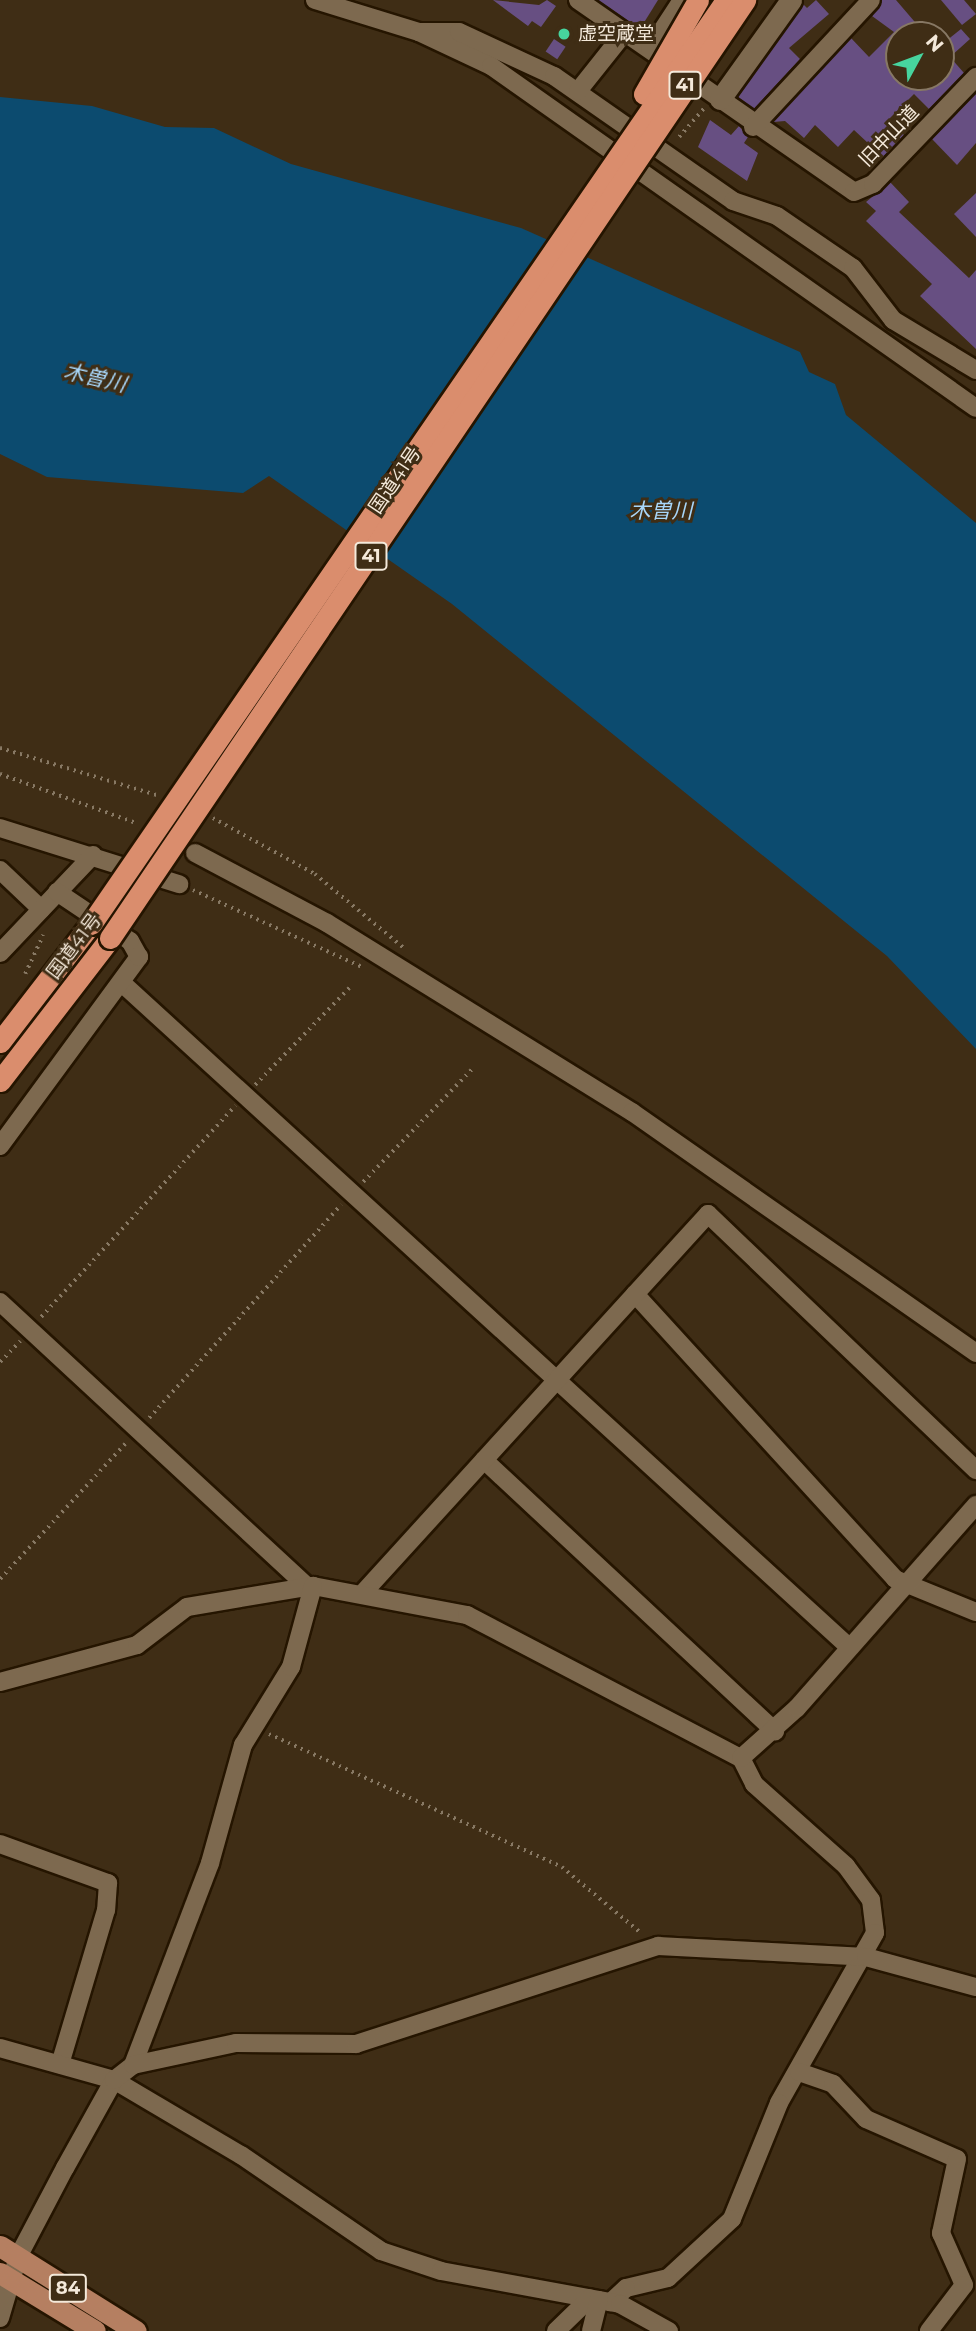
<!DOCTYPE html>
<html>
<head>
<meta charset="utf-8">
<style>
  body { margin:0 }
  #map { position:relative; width:976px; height:2331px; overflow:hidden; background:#3f2d15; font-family:Montserrat,"Noto Sans JP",sans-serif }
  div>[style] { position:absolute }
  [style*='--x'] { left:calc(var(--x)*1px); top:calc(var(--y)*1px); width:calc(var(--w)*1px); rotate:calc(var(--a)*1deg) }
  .water>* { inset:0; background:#0c4b6f }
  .building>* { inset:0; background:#674f82; transform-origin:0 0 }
  .path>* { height:3.5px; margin-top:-1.75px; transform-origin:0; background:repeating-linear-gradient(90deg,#887964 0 2px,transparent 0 7px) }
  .roads { filter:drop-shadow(2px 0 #251500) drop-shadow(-2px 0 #251500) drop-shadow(0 2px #251500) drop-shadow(0 -2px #251500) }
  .street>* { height:18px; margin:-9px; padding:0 9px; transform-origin:9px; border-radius:9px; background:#7d694f }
  .secondary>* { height:21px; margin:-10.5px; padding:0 10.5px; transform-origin:10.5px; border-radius:10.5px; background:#7d694f }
  .primary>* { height:21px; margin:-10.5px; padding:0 10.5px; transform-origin:10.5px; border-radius:10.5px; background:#b57f61 }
  .highway>* { height:21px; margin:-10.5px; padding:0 10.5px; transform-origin:10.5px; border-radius:10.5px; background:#da8d6d }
  .bridges { filter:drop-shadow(2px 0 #251500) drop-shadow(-2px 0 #251500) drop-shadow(0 2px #251500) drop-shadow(0 -2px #251500) }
  .highway-bridge>* { height:21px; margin:-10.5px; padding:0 10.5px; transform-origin:10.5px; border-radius:10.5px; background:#da8d6d }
  .dots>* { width:19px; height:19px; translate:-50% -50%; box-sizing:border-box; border:4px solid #3f2d15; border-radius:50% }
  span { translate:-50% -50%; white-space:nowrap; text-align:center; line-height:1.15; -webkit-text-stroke:6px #3f2d15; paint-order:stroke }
  .shield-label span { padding:2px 5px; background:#3f2d15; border:2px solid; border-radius:5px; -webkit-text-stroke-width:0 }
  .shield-label { font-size:18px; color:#f4e9da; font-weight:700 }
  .poi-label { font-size:19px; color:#f4e9da }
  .left { translate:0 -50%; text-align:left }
  .street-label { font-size:19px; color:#f4e9da }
  .water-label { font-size:21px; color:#a8d7fa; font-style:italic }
  .north { position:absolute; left:885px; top:21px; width:70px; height:70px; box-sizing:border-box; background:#3f2d15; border:2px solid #877864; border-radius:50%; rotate:49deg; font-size:19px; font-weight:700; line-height:28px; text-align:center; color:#f4e9da }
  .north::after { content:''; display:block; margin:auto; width:24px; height:32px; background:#47d49e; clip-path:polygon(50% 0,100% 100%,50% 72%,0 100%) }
</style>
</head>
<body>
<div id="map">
  <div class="water">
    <i style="clip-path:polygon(0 97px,92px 106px,165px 127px,214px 128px,291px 164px,521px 228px,800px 352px,809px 372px,835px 384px,846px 415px,976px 523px,976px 1049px,887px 956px,452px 604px,269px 476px,243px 493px,47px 477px,0 454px)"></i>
  </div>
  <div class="building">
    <i style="clip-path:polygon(493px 0,539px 5px,547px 0,556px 6px,541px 27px,532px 21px,528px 26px)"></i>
    <i style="clip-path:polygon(598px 0,658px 0,640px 29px)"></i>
    <i style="clip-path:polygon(816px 0,829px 14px,789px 48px,800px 59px,754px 109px,738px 97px,803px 4px,807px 8px)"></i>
    <i style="clip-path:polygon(882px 0,896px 0,926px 35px,899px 35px,899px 77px,941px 77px,941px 45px,961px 29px,970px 39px,950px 57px,964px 73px,929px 109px,914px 94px,888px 120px,904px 135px,883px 157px,854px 130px,838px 147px,815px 125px,804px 138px,785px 121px,773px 122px,851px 38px,869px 57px,894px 32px,872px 16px)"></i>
    <i style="clip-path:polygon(941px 0,964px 0,976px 14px,962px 25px)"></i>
    <i style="left:554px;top:39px;width:14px;height:15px;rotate:34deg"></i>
    <i style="clip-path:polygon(976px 93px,976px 143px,957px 165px,932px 139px)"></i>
    <i style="clip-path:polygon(710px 120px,731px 135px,739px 126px,748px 137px,744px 143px,758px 153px,747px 181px,698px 147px)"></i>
    <i style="clip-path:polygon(890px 182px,909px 202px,899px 212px,969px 278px,976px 270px,976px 349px,920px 296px,932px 284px,866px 221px,876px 211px,866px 202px)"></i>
    <i style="clip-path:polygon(976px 193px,976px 237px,954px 214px)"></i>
  </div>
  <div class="path">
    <i style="--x:679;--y:137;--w:38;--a:-49"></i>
    <i style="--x:0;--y:748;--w:164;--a:16.7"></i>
    <i style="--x:0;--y:774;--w:145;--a:19.8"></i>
    <i style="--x:213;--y:818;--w:116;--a:28.8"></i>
    <i style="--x:315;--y:874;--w:117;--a:39.8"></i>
    <i style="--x:193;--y:890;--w:188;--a:24.5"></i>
    <i style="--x:25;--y:974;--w:43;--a:-65.2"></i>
    <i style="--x:255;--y:1085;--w:138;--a:-45.9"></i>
    <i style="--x:363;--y:1182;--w:157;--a:-46"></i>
    <i style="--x:41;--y:1317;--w:287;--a:-47.4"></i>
    <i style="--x:0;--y:1362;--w:29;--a:-46"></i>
    <i style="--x:149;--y:1418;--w:287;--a:-48"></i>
    <i style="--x:0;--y:1579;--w:187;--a:-47.2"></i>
    <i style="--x:269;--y:1734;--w:322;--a:24.4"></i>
    <i style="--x:562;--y:1867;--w:104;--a:39.9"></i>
  </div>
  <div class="roads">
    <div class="street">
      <i style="--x:315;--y:0;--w:109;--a:17.1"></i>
      <i style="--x:419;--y:32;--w:80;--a:25.3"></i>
      <i style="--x:491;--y:66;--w:593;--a:35.19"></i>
      <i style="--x:578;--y:0;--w:336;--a:34.8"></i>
      <i style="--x:854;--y:192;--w:21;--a:-23"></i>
      <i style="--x:873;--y:184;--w:149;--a:-46.1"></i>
      <i style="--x:419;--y:32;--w:40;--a:0"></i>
      <i style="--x:459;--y:32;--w:105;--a:24.9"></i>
      <i style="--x:554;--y:76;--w:218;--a:34.9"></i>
      <i style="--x:733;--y:201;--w:46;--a:18.8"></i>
      <i style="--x:777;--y:216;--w:92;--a:34.4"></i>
      <i style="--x:853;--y:268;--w:66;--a:52.4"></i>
      <i style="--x:893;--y:320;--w:97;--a:31.1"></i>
      <i style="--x:650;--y:49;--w:59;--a:-56.9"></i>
      <i style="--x:578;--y:91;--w:75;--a:-51.5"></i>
      <i style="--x:753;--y:127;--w:173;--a:-47.1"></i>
      <i style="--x:0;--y:828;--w:188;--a:17.4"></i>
      <i style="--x:195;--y:853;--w:149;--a:27.9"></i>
      <i style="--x:327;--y:923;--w:359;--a:31.8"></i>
      <i style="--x:632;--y:1112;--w:420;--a:35"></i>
      <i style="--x:0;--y:870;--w:57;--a:43.6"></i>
      <i style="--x:0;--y:953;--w:135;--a:-46.5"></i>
      <i style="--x:123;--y:984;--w:980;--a:42.4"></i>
      <i style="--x:0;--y:1146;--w:235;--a:-53.7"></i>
      <i style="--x:139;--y:957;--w:18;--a:-119"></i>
      <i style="--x:130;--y:941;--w:88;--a:-146.1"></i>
      <i style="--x:635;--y:1294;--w:386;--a:47.6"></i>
      <i style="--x:895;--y:1579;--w:87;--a:22.2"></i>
      <i style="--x:0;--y:1302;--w:420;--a:42.8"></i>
      <i style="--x:484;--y:1460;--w:398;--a:43"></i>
      <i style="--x:362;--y:1594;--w:514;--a:-47.68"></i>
      <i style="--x:708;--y:1214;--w:371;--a:43.7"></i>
      <i style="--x:0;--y:1682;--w:142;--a:-15.1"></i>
      <i style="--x:137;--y:1645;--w:63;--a:-37.2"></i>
      <i style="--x:187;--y:1607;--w:128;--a:-9.5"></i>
      <i style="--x:313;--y:1586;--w:157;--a:10.7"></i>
      <i style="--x:467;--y:1615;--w:309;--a:27.6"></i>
      <i style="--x:741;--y:1758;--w:29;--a:63"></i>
      <i style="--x:754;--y:1784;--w:123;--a:41.7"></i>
      <i style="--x:846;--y:1866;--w:42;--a:53.7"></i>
      <i style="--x:871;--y:1900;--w:33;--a:83"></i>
      <i style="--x:875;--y:1933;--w:195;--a:119.5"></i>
      <i style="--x:779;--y:2103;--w:125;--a:112.1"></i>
      <i style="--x:732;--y:2219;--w:87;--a:137.3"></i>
      <i style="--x:668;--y:2278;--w:43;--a:166.6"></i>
      <i style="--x:626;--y:2288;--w:21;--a:137"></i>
      <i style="--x:741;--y:1758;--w:75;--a:-41.8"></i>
      <i style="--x:797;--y:1708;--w:271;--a:-48.6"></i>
      <i style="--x:0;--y:1844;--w:115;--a:19.9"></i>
      <i style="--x:108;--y:1883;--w:27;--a:94"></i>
      <i style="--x:106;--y:1910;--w:161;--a:106.6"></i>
      <i style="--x:0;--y:2048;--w:118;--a:15.7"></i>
      <i style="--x:114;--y:2080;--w:147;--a:30.6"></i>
      <i style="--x:241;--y:2155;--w:170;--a:34.4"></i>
      <i style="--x:381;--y:2251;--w:63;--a:18.4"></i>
      <i style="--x:441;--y:2271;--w:182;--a:10.4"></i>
      <i style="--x:620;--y:2304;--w:56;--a:28.9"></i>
      <i style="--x:133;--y:2065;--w:216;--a:-69.1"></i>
      <i style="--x:210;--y:1863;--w:123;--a:-74.4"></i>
      <i style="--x:243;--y:1745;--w:92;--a:-58.4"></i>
      <i style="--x:291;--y:1667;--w:84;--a:-74.8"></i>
      <i style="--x:799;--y:2072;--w:36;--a:19"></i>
      <i style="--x:833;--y:2084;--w:48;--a:46.7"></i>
      <i style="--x:866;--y:2119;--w:99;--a:23.7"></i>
      <i style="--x:957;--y:2159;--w:76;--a:102.2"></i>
      <i style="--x:941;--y:2233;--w:57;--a:66.1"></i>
      <i style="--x:964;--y:2285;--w:58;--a:127.3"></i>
      <i style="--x:0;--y:2318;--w:64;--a:-73.6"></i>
      <i style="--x:18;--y:2257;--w:101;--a:-62.2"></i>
      <i style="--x:65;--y:2168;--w:101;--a:-60.9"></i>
      <i style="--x:114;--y:2080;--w:24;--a:-38"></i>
      <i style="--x:133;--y:2065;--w:105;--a:-12.1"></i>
      <i style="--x:236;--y:2043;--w:120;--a:0.5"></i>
      <i style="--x:356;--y:2044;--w:318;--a:-18"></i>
      <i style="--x:658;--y:1946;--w:208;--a:3"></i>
      <i style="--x:866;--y:1957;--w:114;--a:15.3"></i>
      <i style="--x:556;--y:2331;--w:47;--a:-44.1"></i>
      <i style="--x:591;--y:2331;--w:32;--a:-76"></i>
    </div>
    <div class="secondary">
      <i style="--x:720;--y:99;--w:122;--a:-54.4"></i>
    </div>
    <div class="primary">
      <i style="--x:0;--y:2246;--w:160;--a:32"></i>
      <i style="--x:0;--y:2273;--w:111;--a:31.4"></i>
    </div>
    <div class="highway">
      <i style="--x:0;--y:1042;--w:149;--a:-52.4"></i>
      <i style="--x:0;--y:1081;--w:180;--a:-52.4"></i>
    </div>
  </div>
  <div class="bridges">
    <div class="highway-bridge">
      <i style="--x:644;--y:94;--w:108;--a:-60.1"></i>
      <i style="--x:91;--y:924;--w:1121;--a:-55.5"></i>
      <i style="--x:110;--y:938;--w:1133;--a:-55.9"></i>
    </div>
  </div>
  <div class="dots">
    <i style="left:564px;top:34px;background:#47d49e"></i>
  </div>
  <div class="shield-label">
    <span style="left:685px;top:85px">41</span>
    <span style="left:371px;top:556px">41</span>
    <span style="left:68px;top:2288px">84</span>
  </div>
  <div class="poi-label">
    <span class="left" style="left:578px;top:34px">虚空蔵堂</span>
  </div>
  <div class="street-label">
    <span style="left:889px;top:136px;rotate:-46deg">旧中山道</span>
    <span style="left:395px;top:480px;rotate:-56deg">国道41号</span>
    <span style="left:74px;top:946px;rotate:-53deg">国道41号</span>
  </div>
  <div class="water-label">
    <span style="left:95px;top:378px;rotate:13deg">木曽川</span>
    <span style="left:661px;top:511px">木曽川</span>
  </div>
  <div class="north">N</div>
</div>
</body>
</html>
